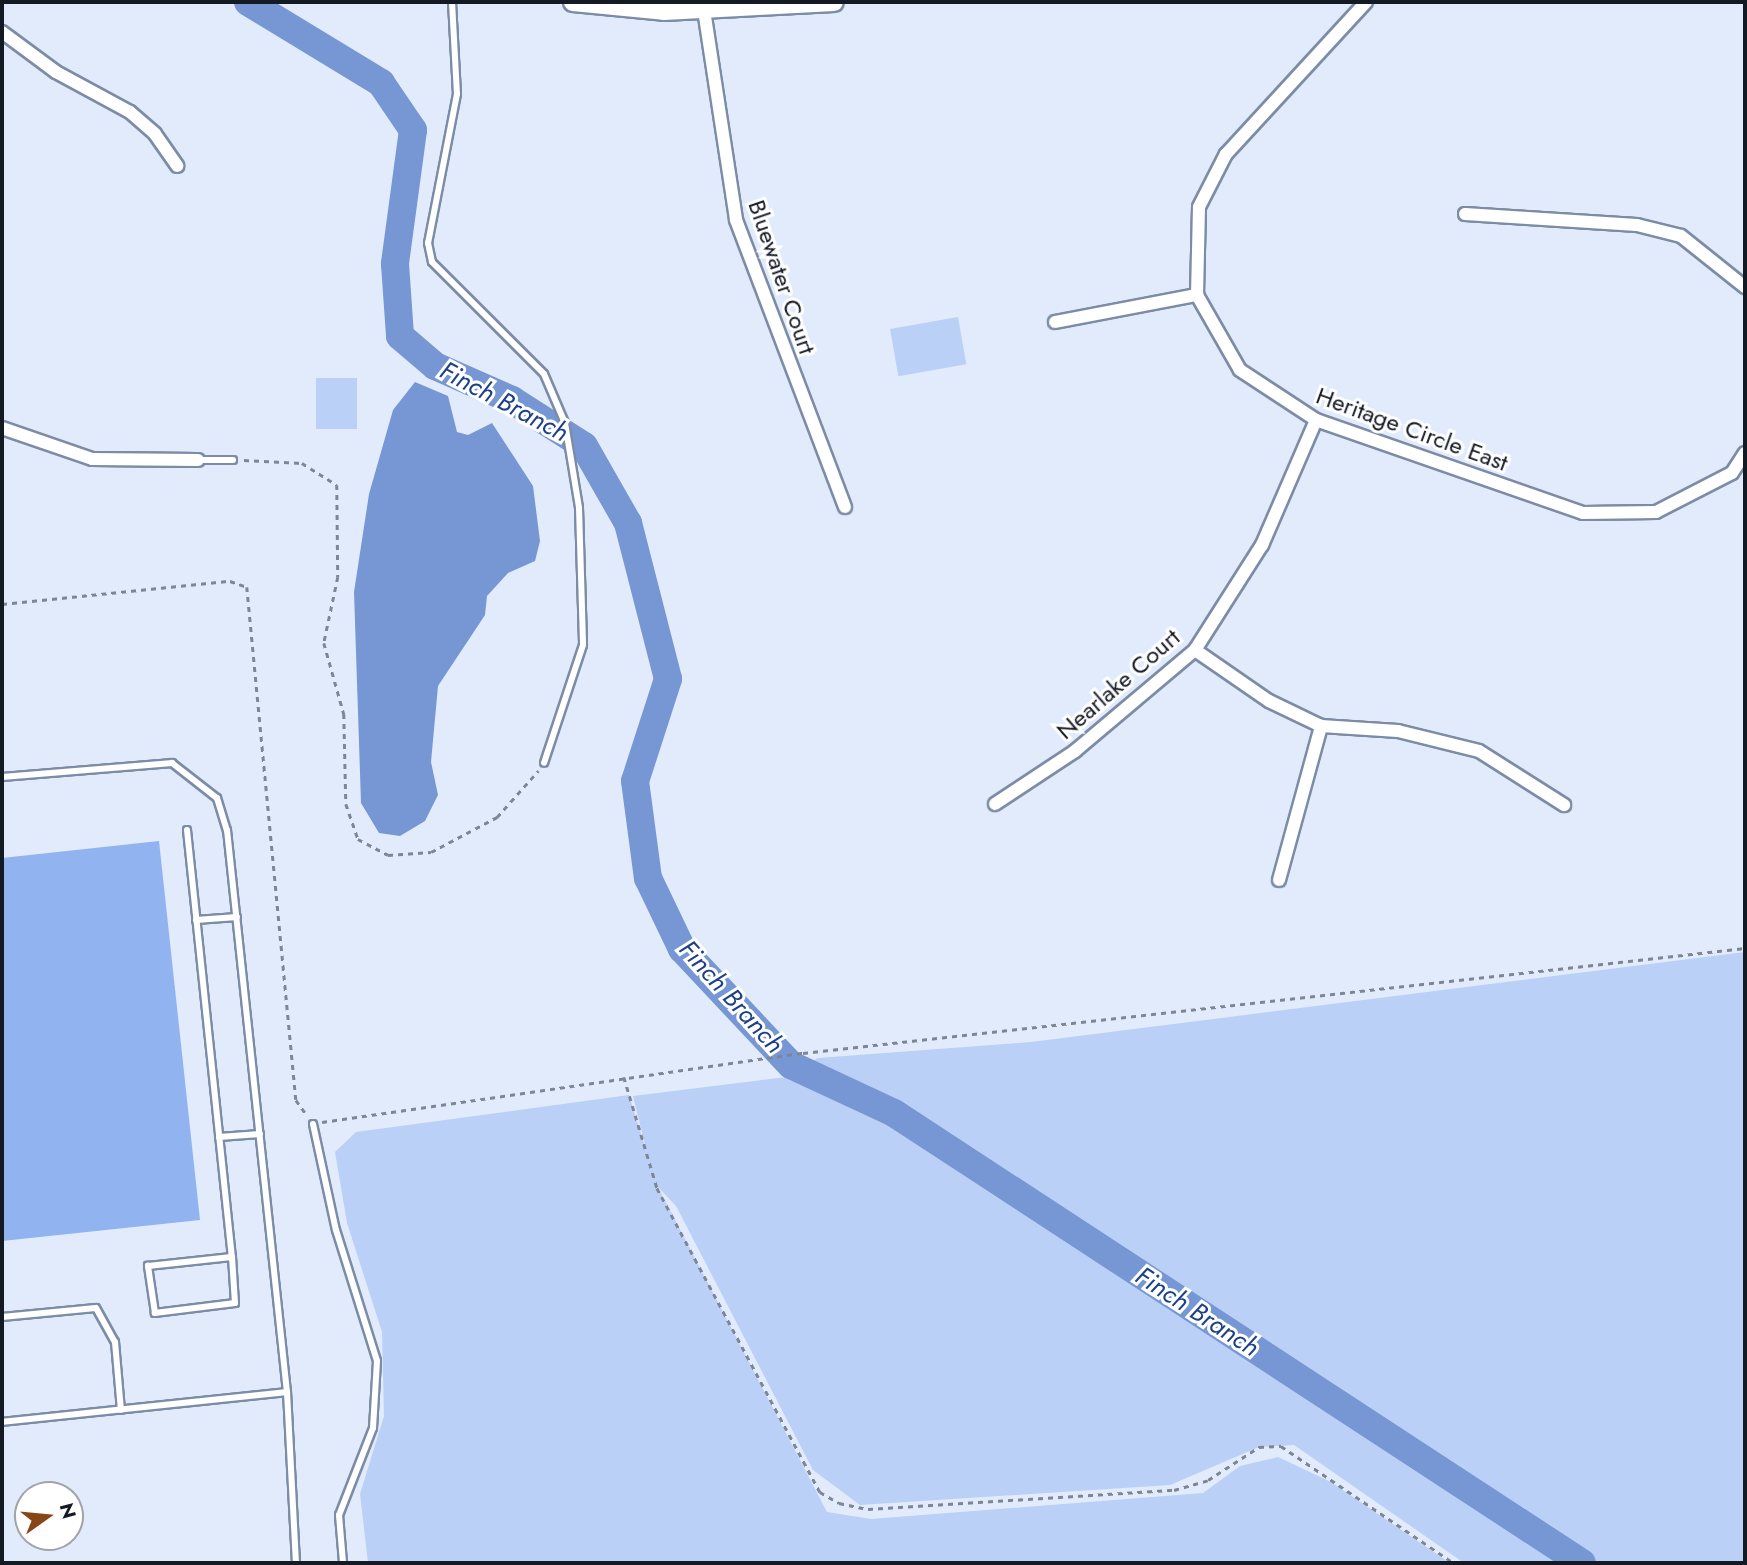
<!DOCTYPE html>
<html>
<head>
<meta charset="utf-8">
<style>
  body { margin:0 }
  #map { position:relative; width:1747px; height:1565px; overflow:hidden; background:#e1ebfc; font-family:Jost,sans-serif }
  div>[style] { position:absolute }
  [style*='--x'] { left:calc(var(--x)*1px); top:calc(var(--y)*1px); width:calc(var(--w)*1px); rotate:calc(var(--a)*1deg) }
  .green>* { inset:0; background:#bbd0f6; transform-origin:0 0 }
  .water>* { inset:0; background:#7697d3 }
  .river>* { height:28px; margin:-14px; padding:0 14px; transform-origin:14px; border-radius:14px; background:#7697d3 }
  .building>* { inset:0; background:#91b3f0 }
  .path>* { height:2.5px; margin-top:-1.25px; transform-origin:0; background:repeating-linear-gradient(90deg,#7e8694 0 5px,transparent 0 10px) }
  .roads { filter:drop-shadow(2px 0 #7d8ca6) drop-shadow(-2px 0 #7d8ca6) drop-shadow(0 2px #7d8ca6) drop-shadow(0 -2px #7d8ca6) }
  .lane>* { height:6px; margin:-3px; padding:0 3px; transform-origin:3px; border-radius:3px; background:#fff }
  .street>* { height:12px; margin:-6px; padding:0 6px; transform-origin:6px; border-radius:6px; background:#fff }
  .secondary>* { height:18px; margin:-9px; padding:0 9px; transform-origin:9px; border-radius:9px; background:#fff }
  span { translate:-50% -50%; white-space:nowrap; text-align:center; line-height:1.15; -webkit-text-stroke:6px #fff; paint-order:stroke }
  .street-label { font-size:24px; color:#141a24 }
  .water-label { font-size:26px; color:#1d4189; font-style:italic }
  .frame { position:absolute; inset:0; border:4px solid #141a24; pointer-events:none }
  .north { position:absolute; left:14px; top:1481px; width:70px; height:70px; box-sizing:border-box; background:#fff; border:2px solid #a1a3a7; border-radius:50%; rotate:75deg; font-size:19px; font-weight:700; line-height:28px; text-align:center; color:#141a24 }
  .north::after { content:''; display:block; margin:auto; width:24px; height:32px; background:#884516; clip-path:polygon(50% 0,100% 100%,50% 72%,0 100%) }
</style>
</head>
<body>
<div id="map">
  <div class="green">
    <i style="left:958px;top:317px;width:48px;height:69px;rotate:80deg"></i>
    <i style="left:357px;top:378px;width:51px;height:41px;rotate:90deg"></i>
    <i style="clip-path:polygon(1745px 952px,1745px 1563px,1464px 1563px,1294px 1445px,1259px 1447px,1170px 1485px,860px 1505px,813px 1470px,676px 1206px,658px 1187px,827px 1512px,871px 1519px,1203px 1493px,1240px 1466px,1278px 1457px,1331px 1482px,1450px 1563px,368px 1563px,360px 1494px,384px 1416px,382px 1332px,347px 1223px,335px 1152px,356px 1132px,629px 1095px,647px 1153px,633px 1096px,786px 1077px,818px 1058px,1031px 1042px)"></i>
  </div>
  <div class="water">
    <i style="clip-path:polygon(415px 382px,448px 396px,457px 432px,468px 435px,492px 423px,533px 486px,540px 541px,535px 561px,508px 573px,487px 596px,485px 615px,438px 686px,431px 762px,438px 795px,425px 821px,400px 836px,379px 833px,361px 803px,354px 592px,369px 494px,393px 410px)"></i>
  </div>
  <div class="river">
    <i style="--x:248;--y:2;--w:156;--a:31.3"></i>
    <i style="--x:381;--y:83;--w:57;--a:55.8"></i>
    <i style="--x:413;--y:130;--w:135;--a:97.7"></i>
    <i style="--x:395;--y:264;--w:72;--a:86"></i>
    <i style="--x:400;--y:336;--w:46;--a:40.6"></i>
    <i style="--x:435;--y:366;--w:84;--a:23.8"></i>
    <i style="--x:512;--y:400;--w:85;--a:32.6"></i>
    <i style="--x:584;--y:446;--w:89;--a:60.3"></i>
    <i style="--x:628;--y:523;--w:161;--a:75.6"></i>
    <i style="--x:668;--y:679;--w:107;--a:107.9"></i>
    <i style="--x:635;--y:781;--w:98;--a:82.4"></i>
    <i style="--x:648;--y:878;--w:79;--a:64.4"></i>
    <i style="--x:682;--y:949;--w:159;--a:46.8"></i>
    <i style="--x:791;--y:1065;--w:114;--a:25"></i>
    <i style="--x:894;--y:1113;--w:822;--a:33.19"></i>
  </div>
  <div class="building">
    <i style="clip-path:polygon(159px 841px,200px 1220px,2px 1241px,2px 858px)"></i>
  </div>
  <div class="path">
    <i style="--x:244;--y:460;--w:58;--a:3"></i>
    <i style="--x:302;--y:463;--w:41;--a:32.2"></i>
    <i style="--x:337;--y:485;--w:92;--a:89.4"></i>
    <i style="--x:338;--y:577;--w:67;--a:102"></i>
    <i style="--x:324;--y:643;--w:74;--a:74.3"></i>
    <i style="--x:344;--y:714;--w:90;--a:88.7"></i>
    <i style="--x:346;--y:804;--w:37;--a:71"></i>
    <i style="--x:358;--y:839;--w:34;--a:28"></i>
    <i style="--x:388;--y:855;--w:43;--a:-4"></i>
    <i style="--x:431;--y:852;--w:75;--a:-27.9"></i>
    <i style="--x:497;--y:817;--w:62;--a:-48.3"></i>
    <i style="--x:2;--y:604;--w:229;--a:-5.8"></i>
    <i style="--x:230;--y:581;--w:18;--a:19"></i>
    <i style="--x:247;--y:587;--w:515;--a:84.54"></i>
    <i style="--x:296;--y:1100;--w:19;--a:54"></i>
    <i style="--x:624;--y:1077;--w:116;--a:73.4"></i>
    <i style="--x:657;--y:1188;--w:345;--a:61.8"></i>
    <i style="--x:820;--y:1492;--w:22;--a:30"></i>
    <i style="--x:839;--y:1503;--w:30;--a:12"></i>
    <i style="--x:868;--y:1509;--w:307;--a:-3.6"></i>
    <i style="--x:1174;--y:1490;--w:35;--a:-16"></i>
    <i style="--x:1208;--y:1480;--w:61;--a:-32.9"></i>
    <i style="--x:1259;--y:1447;--w:22;--a:-3"></i>
    <i style="--x:1281;--y:1446;--w:209;--a:34.1"></i>
    <i style="--x:322;--y:1122;--w:486;--a:-8.2"></i>
    <i style="--x:803;--y:1053;--w:948;--a:-6.36"></i>
  </div>
  <div class="roads">
    <div class="lane">
      <i style="--x:452;--y:2;--w:92;--a:86.9"></i>
      <i style="--x:457;--y:94;--w:152;--a:101"></i>
      <i style="--x:428;--y:243;--w:19;--a:78"></i>
      <i style="--x:432;--y:262;--w:158;--a:45"></i>
      <i style="--x:544;--y:374;--w:53;--a:66.8"></i>
      <i style="--x:565;--y:423;--w:86;--a:80.6"></i>
      <i style="--x:579;--y:508;--w:137;--a:88.3"></i>
      <i style="--x:583;--y:645;--w:124;--a:108.3"></i>
      <i style="--x:198;--y:460;--w:35;--a:0"></i>
      <i style="--x:2;--y:777;--w:171;--a:-4.7"></i>
      <i style="--x:172;--y:763;--w:57;--a:37.9"></i>
      <i style="--x:217;--y:798;--w:34;--a:73"></i>
      <i style="--x:227;--y:830;--w:565;--a:83.91"></i>
      <i style="--x:287;--y:1392;--w:287;--a:174"></i>
      <i style="--x:187;--y:830;--w:429;--a:84"></i>
      <i style="--x:232;--y:1257;--w:46;--a:86.3"></i>
      <i style="--x:235;--y:1303;--w:81;--a:172.9"></i>
      <i style="--x:155;--y:1313;--w:48;--a:-98.5"></i>
      <i style="--x:148;--y:1266;--w:84;--a:-6.1"></i>
      <i style="--x:196;--y:920;--w:41;--a:-4.2"></i>
      <i style="--x:313;--y:1124;--w:108;--a:77.8"></i>
      <i style="--x:336;--y:1230;--w:137;--a:72.6"></i>
      <i style="--x:377;--y:1361;--w:67;--a:93.4"></i>
      <i style="--x:373;--y:1428;--w:93;--a:111.3"></i>
      <i style="--x:339;--y:1515;--w:48;--a:85.2"></i>
      <i style="--x:219;--y:1137;--w:41;--a:-4.2"></i>
      <i style="--x:2;--y:1317;--w:94;--a:-5.5"></i>
      <i style="--x:96;--y:1308;--w:39;--a:61"></i>
      <i style="--x:115;--y:1342;--w:68;--a:85"></i>
      <i style="--x:287;--y:1392;--w:171;--a:87"></i>
    </div>
    <div class="street">
      <i style="--x:1366;--y:2;--w:207;--a:132.6"></i>
      <i style="--x:1226;--y:154;--w:59;--a:117"></i>
      <i style="--x:1199;--y:207;--w:88;--a:91.3"></i>
      <i style="--x:1197;--y:295;--w:86;--a:60.2"></i>
      <i style="--x:1240;--y:370;--w:91;--a:33.3"></i>
      <i style="--x:1316;--y:420;--w:283;--a:19.2"></i>
      <i style="--x:1583;--y:513;--w:73;--a:-0.8"></i>
      <i style="--x:1656;--y:512;--w:85;--a:-27.2"></i>
      <i style="--x:1732;--y:473;--w:24;--a:-57"></i>
      <i style="--x:704;--y:10;--w:212;--a:81.3"></i>
      <i style="--x:736;--y:220;--w:307;--a:69.2"></i>
      <i style="--x:2;--y:32;--w:67;--a:36.5"></i>
      <i style="--x:56;--y:72;--w:84;--a:28.4"></i>
      <i style="--x:130;--y:112;--w:33;--a:41"></i>
      <i style="--x:155;--y:134;--w:39;--a:55"></i>
      <i style="--x:1465;--y:214;--w:172;--a:3.7"></i>
      <i style="--x:1637;--y:225;--w:45;--a:14"></i>
      <i style="--x:1681;--y:236;--w:82;--a:38.6"></i>
      <i style="--x:1055;--y:322;--w:145;--a:-10.8"></i>
      <i style="--x:2;--y:428;--w:95;--a:19"></i>
      <i style="--x:92;--y:459;--w:106;--a:0.5"></i>
      <i style="--x:1195;--y:650;--w:90;--a:34.6"></i>
      <i style="--x:1269;--y:701;--w:58;--a:25.7"></i>
      <i style="--x:1321;--y:726;--w:77;--a:3.7"></i>
      <i style="--x:1398;--y:731;--w:83;--a:13.9"></i>
      <i style="--x:1479;--y:751;--w:101;--a:32.4"></i>
      <i style="--x:995;--y:804;--w:96;--a:-33.5"></i>
      <i style="--x:1075;--y:751;--w:157;--a:-40.1"></i>
      <i style="--x:1195;--y:650;--w:125;--a:-57.5"></i>
      <i style="--x:1262;--y:545;--w:136;--a:-66.6"></i>
      <i style="--x:1279;--y:880;--w:160;--a:-74.7"></i>
    </div>
    <div class="secondary">
      <i style="--x:573;--y:2;--w:91;--a:5.6"></i>
      <i style="--x:664;--y:11;--w:170;--a:-3"></i>
    </div>
  </div>
  <div class="street-label">
    <span style="left:782px;top:277px;rotate:71deg">Bluewater Court</span>
    <span style="left:1412px;top:429px;rotate:20deg">Heritage Circle East</span>
    <span style="left:1118px;top:684px;rotate:-41deg">Nearlake Court</span>
  </div>
  <div class="water-label">
    <span style="left:504px;top:402px;rotate:28deg">Finch Branch</span>
    <span style="left:731px;top:997px;rotate:48deg">Finch Branch</span>
    <span style="left:1197px;top:1312px;rotate:33deg">Finch Branch</span>
  </div>
  <div class="frame"></div>
  <div class="north">N</div>
</div>
</body>
</html>
